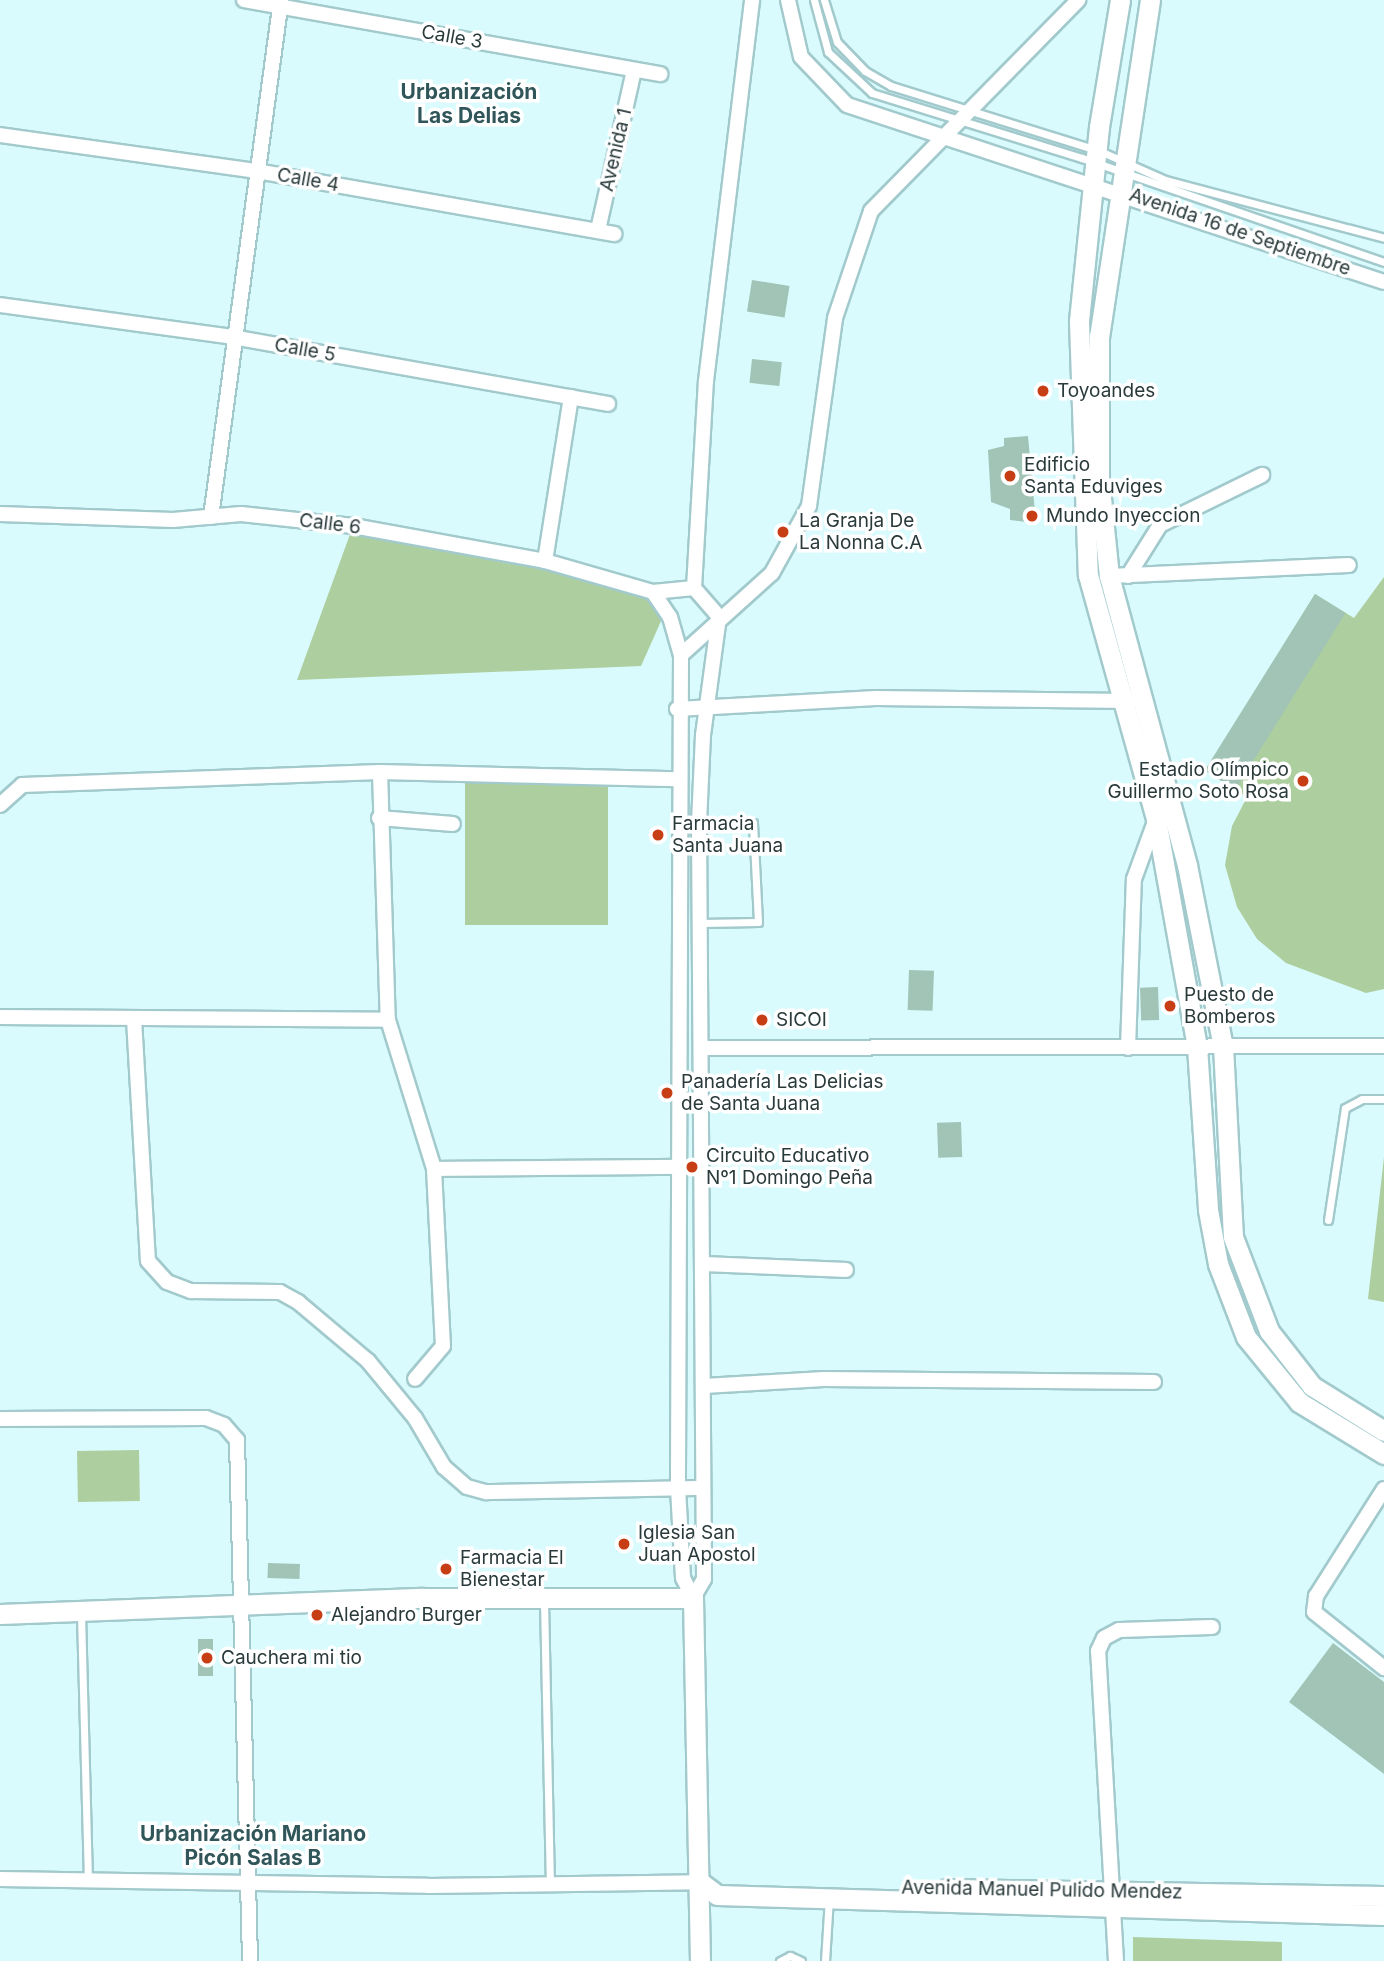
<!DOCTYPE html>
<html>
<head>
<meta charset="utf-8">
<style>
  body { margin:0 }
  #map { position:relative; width:1384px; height:1961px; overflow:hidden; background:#dafbfd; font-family:Inter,sans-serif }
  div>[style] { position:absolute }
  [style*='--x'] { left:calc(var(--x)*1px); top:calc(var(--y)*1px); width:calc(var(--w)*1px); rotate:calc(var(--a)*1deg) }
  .green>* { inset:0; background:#adce9e; transform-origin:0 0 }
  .building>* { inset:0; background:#a1c4b6; transform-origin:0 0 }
  .roads { filter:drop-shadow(2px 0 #a2cacd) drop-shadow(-2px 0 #a2cacd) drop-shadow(0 2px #a2cacd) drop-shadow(0 -2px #a2cacd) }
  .lane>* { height:7px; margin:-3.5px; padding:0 3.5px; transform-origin:3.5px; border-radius:3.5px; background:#fff }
  .street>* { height:14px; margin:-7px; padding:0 7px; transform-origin:7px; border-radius:7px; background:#fff }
  .secondary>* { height:19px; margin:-9.5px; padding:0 9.5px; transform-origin:9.5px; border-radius:9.5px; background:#fff }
  .dots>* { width:19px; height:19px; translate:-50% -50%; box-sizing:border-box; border:4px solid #fff; border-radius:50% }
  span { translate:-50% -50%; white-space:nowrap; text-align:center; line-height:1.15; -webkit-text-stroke:7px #fff; paint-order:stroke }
  .street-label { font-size:19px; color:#2a3a3b }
  .poi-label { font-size:19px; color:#2a3a3b }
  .left { translate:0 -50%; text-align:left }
  .right { translate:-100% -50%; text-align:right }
  .neighbourhood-label { font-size:21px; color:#315659; font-weight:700 }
</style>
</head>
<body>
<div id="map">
  <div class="green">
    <i style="clip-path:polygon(353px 526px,537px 555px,670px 601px,641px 666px,297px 680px)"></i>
    <i style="clip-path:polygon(1384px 577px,1384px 989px,1366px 993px,1286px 963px,1257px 939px,1237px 907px,1225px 865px,1232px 826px,1247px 797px,1205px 771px,1315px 594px,1354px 618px)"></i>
    <i style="left:465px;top:781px;width:143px;height:144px"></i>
    <i style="clip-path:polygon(1384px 1157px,1384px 1302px,1368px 1299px)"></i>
    <i style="left:139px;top:1450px;width:51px;height:62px;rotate:89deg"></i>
    <i style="clip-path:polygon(1133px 1937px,1282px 1942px,1282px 1961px,1133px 1961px)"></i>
  </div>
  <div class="building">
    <i style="left:752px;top:280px;width:38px;height:32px;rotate:9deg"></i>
    <i style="left:752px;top:359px;width:30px;height:24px;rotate:6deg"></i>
    <i style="clip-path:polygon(1028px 436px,1036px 523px,1010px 520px,1010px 509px,991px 502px,988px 450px,1004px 446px,1004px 438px)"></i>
    <i style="left:1315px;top:594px;width:36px;height:208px;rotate:32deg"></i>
    <i style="left:909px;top:970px;width:25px;height:40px;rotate:2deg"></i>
    <i style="left:1158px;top:987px;width:33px;height:18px;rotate:88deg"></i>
    <i style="left:961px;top:1122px;width:35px;height:24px;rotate:88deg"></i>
    <i style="left:268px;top:1563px;width:32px;height:15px;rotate:2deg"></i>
    <i style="left:198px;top:1639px;width:15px;height:37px"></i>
    <i style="clip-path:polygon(1333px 1643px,1384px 1682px,1384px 1774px,1289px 1702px)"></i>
  </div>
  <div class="roads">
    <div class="lane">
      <i style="--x:814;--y:0;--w:54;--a:74.9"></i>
      <i style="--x:828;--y:52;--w:60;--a:43"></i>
      <i style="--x:872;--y:93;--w:220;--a:17.2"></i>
      <i style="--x:1082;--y:158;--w:319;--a:19"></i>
      <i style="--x:824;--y:0;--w:44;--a:72.8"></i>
      <i style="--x:837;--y:42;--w:40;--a:46"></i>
      <i style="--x:865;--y:71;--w:30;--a:30"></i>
      <i style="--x:891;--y:86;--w:219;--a:17.3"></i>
      <i style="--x:1100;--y:151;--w:71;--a:24"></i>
      <i style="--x:1165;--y:180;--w:227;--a:14.8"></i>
      <i style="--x:699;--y:824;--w:54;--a:-1.1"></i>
      <i style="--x:753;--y:823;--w:99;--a:87.1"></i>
      <i style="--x:758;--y:922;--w:57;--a:179"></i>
      <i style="--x:1328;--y:1220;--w:113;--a:-81.4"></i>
      <i style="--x:1345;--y:1108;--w:19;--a:-28"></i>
      <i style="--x:1362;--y:1099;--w:22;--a:0"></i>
      <i style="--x:544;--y:1601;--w:285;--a:88.8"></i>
      <i style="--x:81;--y:1614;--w:266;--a:88.5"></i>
      <i style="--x:780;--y:1961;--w:11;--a:-27"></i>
      <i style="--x:790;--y:1956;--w:12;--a:24"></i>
      <i style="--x:825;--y:1961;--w:63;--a:-86.4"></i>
    </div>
    <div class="street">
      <i style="--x:244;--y:0;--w:423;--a:10.1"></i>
      <i style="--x:788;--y:0;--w:58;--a:77.2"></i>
      <i style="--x:801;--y:57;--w:66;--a:46.2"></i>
      <i style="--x:847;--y:105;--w:565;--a:18.24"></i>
      <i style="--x:0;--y:135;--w:260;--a:8"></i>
      <i style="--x:257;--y:171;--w:363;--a:10"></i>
      <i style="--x:598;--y:230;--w:164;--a:-77.3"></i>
      <i style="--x:0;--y:305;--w:235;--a:7.8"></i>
      <i style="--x:233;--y:337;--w:381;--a:10.1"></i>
      <i style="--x:0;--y:514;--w:173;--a:2"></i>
      <i style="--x:173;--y:520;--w:68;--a:-5"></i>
      <i style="--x:241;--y:514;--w:113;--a:6.1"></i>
      <i style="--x:353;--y:526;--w:195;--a:10.3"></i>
      <i style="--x:545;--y:561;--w:112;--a:16"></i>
      <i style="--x:211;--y:517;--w:522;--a:-82.29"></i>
      <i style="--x:545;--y:561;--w:166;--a:-81"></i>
      <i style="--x:1109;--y:576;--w:240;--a:-2.6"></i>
      <i style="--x:1128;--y:576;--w:60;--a:-57.9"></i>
      <i style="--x:1160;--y:525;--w:114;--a:-26.1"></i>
      <i style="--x:694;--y:588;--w:207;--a:-86.7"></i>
      <i style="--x:706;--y:381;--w:384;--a:-83.1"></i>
      <i style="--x:653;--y:592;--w:41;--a:-5.6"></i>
      <i style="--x:694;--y:588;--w:38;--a:49"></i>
      <i style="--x:719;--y:617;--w:119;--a:97.7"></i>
      <i style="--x:703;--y:735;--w:89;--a:92.6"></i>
      <i style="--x:699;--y:824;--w:755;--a:89.62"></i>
      <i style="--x:704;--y:1579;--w:22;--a:120"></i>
      <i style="--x:653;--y:592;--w:30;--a:56"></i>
      <i style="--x:670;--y:617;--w:40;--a:74"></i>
      <i style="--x:681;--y:655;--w:833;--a:90.21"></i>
      <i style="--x:678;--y:1488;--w:90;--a:86.8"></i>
      <i style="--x:683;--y:1578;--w:22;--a:63"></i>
      <i style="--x:681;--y:655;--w:122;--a:-42"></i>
      <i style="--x:772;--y:573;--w:77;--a:-61.1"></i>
      <i style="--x:809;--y:506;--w:190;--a:-82.1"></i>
      <i style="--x:835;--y:318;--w:113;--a:-71.4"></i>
      <i style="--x:871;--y:211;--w:296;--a:-45.5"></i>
      <i style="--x:677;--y:709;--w:199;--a:-3.2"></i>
      <i style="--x:876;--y:698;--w:254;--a:0.7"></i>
      <i style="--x:380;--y:772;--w:248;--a:88.2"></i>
      <i style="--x:388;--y:1020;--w:156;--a:72.8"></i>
      <i style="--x:434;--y:1169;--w:177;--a:87.1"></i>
      <i style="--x:443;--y:1346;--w:43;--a:130.3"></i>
      <i style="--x:0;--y:805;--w:30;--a:-42"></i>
      <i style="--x:22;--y:785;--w:358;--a:-2.1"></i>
      <i style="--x:380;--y:772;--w:297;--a:1.4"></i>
      <i style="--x:379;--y:818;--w:74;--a:4.6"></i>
      <i style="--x:0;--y:1017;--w:388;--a:0.4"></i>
      <i style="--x:134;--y:1019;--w:242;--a:86.7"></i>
      <i style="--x:148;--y:1261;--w:28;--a:48"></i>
      <i style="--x:167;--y:1282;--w:26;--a:21"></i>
      <i style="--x:191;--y:1291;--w:89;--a:0.6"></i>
      <i style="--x:280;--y:1292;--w:21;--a:29"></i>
      <i style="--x:298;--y:1302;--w:92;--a:40.1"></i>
      <i style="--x:368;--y:1361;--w:74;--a:50.5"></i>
      <i style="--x:415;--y:1418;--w:57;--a:59.4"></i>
      <i style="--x:444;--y:1467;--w:30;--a:41"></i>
      <i style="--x:467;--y:1487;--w:20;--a:15"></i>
      <i style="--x:486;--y:1492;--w:216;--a:-1.1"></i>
      <i style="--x:704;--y:1048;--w:680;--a:-0.17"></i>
      <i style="--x:1128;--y:1048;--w:169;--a:-88"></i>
      <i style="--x:1134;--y:879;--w:64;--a:-69.9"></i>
      <i style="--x:434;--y:1169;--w:246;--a:-0.5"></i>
      <i style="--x:705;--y:1264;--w:141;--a:2.4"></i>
      <i style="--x:704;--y:1386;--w:120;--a:-3.3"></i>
      <i style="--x:824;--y:1379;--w:330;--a:0.5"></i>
      <i style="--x:0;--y:1419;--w:206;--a:-0.3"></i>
      <i style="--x:206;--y:1418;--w:19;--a:21"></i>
      <i style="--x:224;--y:1425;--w:20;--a:49"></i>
      <i style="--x:237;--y:1440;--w:521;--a:88.57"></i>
      <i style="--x:1384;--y:1489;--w:127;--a:122.4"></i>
      <i style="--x:1316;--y:1596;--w:16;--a:97"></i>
      <i style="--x:1314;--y:1612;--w:90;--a:38.7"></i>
      <i style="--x:0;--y:1879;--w:428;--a:0.9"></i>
      <i style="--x:428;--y:1886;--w:272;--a:-0.8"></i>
      <i style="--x:1116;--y:1961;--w:311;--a:-93.3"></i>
      <i style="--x:1098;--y:1651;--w:14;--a:-65"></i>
      <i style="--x:1104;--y:1638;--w:17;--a:-28"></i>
      <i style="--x:1119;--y:1630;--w:93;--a:-1.8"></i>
    </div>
    <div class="secondary">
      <i style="--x:1120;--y:0;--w:129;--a:99.4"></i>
      <i style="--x:1099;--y:127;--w:196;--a:95.9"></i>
      <i style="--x:1079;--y:322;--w:253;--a:88"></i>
      <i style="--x:1088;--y:575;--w:253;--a:74.4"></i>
      <i style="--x:1156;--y:819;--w:232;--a:79.8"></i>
      <i style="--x:1197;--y:1047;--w:163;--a:86.1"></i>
      <i style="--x:1208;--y:1210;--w:55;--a:79.5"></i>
      <i style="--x:1218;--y:1264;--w:78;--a:69"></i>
      <i style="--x:1246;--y:1337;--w:84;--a:50.8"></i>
      <i style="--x:1299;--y:1402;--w:100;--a:31.5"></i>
      <i style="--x:1150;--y:0;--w:340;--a:98.6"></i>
      <i style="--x:1099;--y:336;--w:142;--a:90"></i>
      <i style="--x:1099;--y:478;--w:99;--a:84.2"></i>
      <i style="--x:1109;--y:576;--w:299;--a:74.9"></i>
      <i style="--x:1187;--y:865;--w:185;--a:78.8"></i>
      <i style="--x:1223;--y:1046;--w:191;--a:87"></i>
      <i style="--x:1233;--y:1237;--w:101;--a:69"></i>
      <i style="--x:1269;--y:1331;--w:70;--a:52"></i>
      <i style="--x:1312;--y:1386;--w:85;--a:32"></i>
      <i style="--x:0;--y:1614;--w:423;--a:-2.2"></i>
      <i style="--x:423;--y:1598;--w:270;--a:0"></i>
      <i style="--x:693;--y:1598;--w:363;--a:88.9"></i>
      <i style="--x:700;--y:1882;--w:21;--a:37"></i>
      <i style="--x:717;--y:1895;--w:667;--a:1.72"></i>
      <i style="--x:946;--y:1889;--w:438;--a:0.9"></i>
    </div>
  </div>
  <div class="dots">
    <i style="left:1043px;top:391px;background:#c73e15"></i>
    <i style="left:1010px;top:476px;background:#c73e15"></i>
    <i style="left:1032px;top:516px;background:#c73e15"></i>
    <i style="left:783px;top:532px;background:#c73e15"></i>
    <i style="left:1303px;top:781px;background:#c73e15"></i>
    <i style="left:658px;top:835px;background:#c73e15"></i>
    <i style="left:1170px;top:1006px;background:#c73e15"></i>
    <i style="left:762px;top:1020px;background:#c73e15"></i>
    <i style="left:667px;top:1093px;background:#c73e15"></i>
    <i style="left:692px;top:1167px;background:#c73e15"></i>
    <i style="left:624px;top:1544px;background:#c73e15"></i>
    <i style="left:446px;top:1569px;background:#c73e15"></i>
    <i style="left:317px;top:1615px;background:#c73e15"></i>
    <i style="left:207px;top:1658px;background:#c73e15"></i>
  </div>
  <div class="street-label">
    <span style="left:452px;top:37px;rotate:10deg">Calle 3</span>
    <span style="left:616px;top:150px;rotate:-77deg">Avenida 1</span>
    <span style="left:308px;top:180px;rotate:10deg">Calle 4</span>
    <span style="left:1240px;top:232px;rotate:19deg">Avenida 16 de Septiembre</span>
    <span style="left:305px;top:350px;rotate:10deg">Calle 5</span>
    <span style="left:330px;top:524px;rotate:7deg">Calle 6</span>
    <span style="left:1042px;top:1890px;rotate:1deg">Avenida Manuel Pulido Mendez</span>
  </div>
  <div class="poi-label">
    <span class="left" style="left:1057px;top:391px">Toyoandes</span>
    <span class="left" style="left:1024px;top:476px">Edificio<br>Santa Eduviges</span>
    <span class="left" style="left:1046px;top:516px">Mundo Inyeccion</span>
    <span class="left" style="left:799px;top:532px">La Granja De<br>La Nonna C.A</span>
    <span class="right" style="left:1289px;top:781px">Estadio Olímpico<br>Guillermo Soto Rosa</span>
    <span class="left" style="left:672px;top:835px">Farmacia<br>Santa Juana</span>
    <span class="left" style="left:1184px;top:1006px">Puesto de<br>Bomberos</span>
    <span class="left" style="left:776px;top:1020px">SICOI</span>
    <span class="left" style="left:681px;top:1093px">Panadería Las Delicias<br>de Santa Juana</span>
    <span class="left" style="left:706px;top:1167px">Circuito Educativo<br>Nº1 Domingo Peña</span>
    <span class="left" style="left:638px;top:1544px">Iglesia San<br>Juan Apostol</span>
    <span class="left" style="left:460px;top:1569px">Farmacia El<br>Bienestar</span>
    <span class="left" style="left:331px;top:1615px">Alejandro Burger</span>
    <span class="left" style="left:221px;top:1658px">Cauchera mi tio</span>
  </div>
  <div class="neighbourhood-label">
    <span style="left:469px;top:104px">Urbanización<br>Las Delias</span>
    <span style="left:253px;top:1846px">Urbanización Mariano<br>Picón Salas B</span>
  </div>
</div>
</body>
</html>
